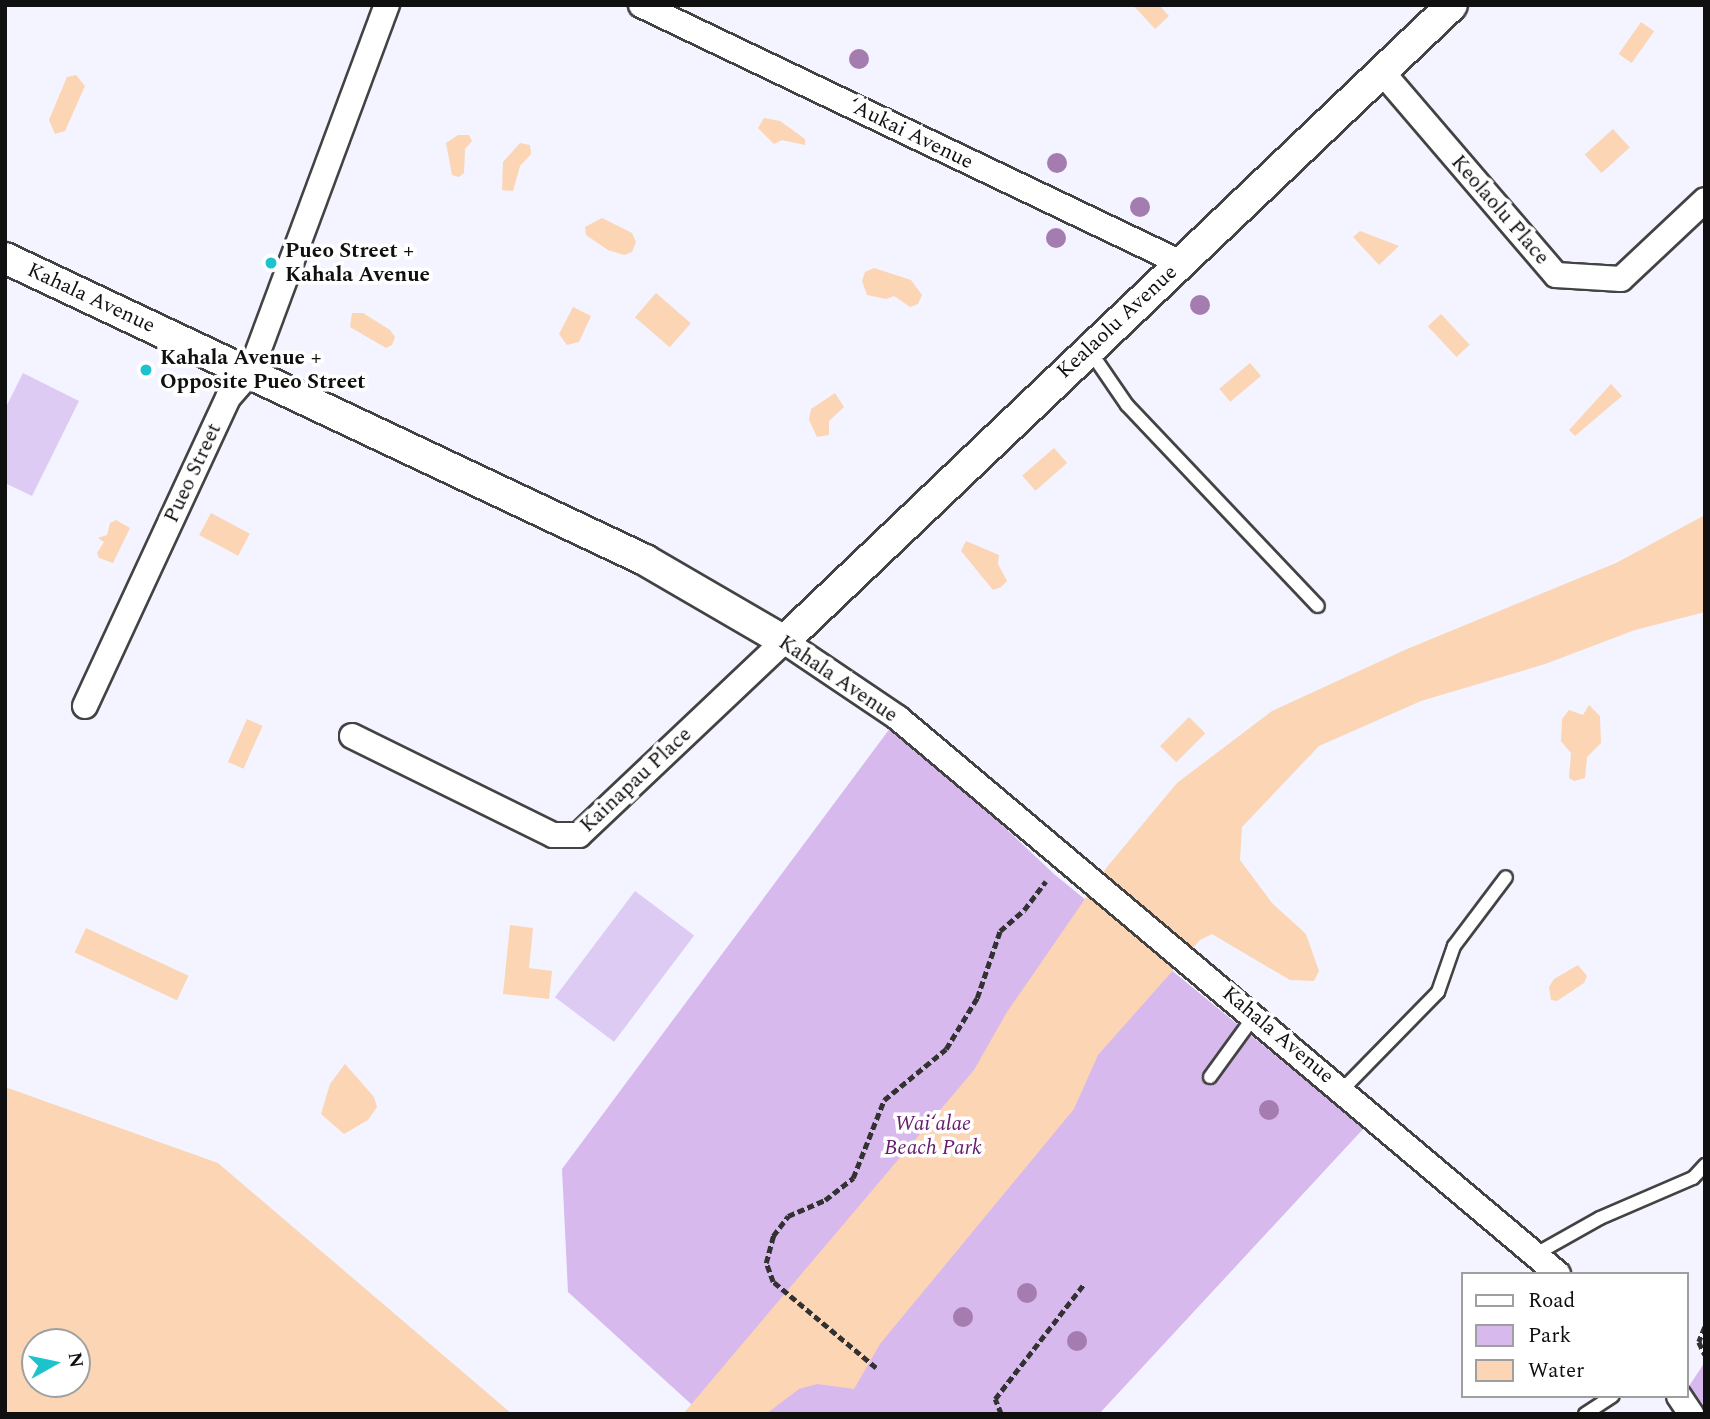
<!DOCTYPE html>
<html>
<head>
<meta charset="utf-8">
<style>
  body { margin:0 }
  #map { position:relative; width:1710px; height:1419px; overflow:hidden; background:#f3f4ff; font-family:Spectral,serif }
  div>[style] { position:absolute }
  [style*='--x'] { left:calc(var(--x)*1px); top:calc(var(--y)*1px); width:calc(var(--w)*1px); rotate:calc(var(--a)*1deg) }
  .green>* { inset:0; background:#d7b9ee }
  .pitch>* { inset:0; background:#ddcbf4; transform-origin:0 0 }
  .water>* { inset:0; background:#fbd5b4; transform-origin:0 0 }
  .path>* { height:4.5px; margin-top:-2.25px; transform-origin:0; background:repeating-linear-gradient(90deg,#323232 0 7px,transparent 0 10.5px) }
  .roads { filter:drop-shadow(2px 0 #434343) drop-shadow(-2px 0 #434343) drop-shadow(0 2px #434343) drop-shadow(0 -2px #434343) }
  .service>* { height:12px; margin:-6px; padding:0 6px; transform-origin:6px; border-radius:6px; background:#fff }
  .minor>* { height:24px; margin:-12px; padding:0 12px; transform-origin:12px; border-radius:12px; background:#fff }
  .tertiary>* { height:30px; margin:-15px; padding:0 15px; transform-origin:15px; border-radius:15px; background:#fff }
  .trees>* { width:20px; height:20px; margin:-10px; border-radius:50%; background:#a57caf }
  .dots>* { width:19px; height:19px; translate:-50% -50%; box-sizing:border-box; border:4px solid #fff; border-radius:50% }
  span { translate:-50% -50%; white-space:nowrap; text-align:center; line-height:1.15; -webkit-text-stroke:7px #fff; paint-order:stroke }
  .street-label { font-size:21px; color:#101010 }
  .poi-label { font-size:21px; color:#101010; font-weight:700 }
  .left { translate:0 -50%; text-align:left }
  .park-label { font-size:21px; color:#651a6e; font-style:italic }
  .frame { position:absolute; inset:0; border:7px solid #101010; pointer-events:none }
  .legend { position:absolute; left:1461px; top:1272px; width:228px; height:126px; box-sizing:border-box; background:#fff; border:2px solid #9f9f9f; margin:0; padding:9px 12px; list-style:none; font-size:21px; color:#101010 }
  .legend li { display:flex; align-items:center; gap:14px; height:35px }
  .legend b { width:35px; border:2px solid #9f9f9f }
  .north { position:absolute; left:21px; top:1328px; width:70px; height:70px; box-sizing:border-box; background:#fff; border:2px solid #9f9f9f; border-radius:50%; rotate:81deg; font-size:19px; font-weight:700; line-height:28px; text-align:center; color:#101010 }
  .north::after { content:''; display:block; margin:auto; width:24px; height:32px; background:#1cc3cd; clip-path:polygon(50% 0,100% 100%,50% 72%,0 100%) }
</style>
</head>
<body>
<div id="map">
  <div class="green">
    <i style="clip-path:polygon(894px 723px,1054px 874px,1364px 1128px,1099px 1414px,702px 1414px,568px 1292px,562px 1169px)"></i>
    <i style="clip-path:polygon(1705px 1362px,1705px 1407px,1689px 1386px)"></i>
  </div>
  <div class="pitch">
    <i style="clip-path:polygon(23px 373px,79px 401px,32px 496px,5px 483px,5px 409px)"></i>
    <i style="left:635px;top:891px;width:74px;height:133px;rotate:37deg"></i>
  </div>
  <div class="water">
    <i style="clip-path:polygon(1133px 5px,1159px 5px,1169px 16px,1155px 29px)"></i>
    <i style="left:1641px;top:22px;width:16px;height:39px;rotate:35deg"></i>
    <i style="clip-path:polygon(76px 75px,85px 86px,65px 131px,55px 134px,49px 120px,67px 77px)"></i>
    <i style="clip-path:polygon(764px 118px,780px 121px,805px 139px,805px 145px,782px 140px,774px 144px,758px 128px)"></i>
    <i style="left:1613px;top:129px;width:25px;height:38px;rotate:48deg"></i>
    <i style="clip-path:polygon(458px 135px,469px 135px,472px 141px,465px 149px,464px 173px,459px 177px,452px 175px,446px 143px)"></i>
    <i style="clip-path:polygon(520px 143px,530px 145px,531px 154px,520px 166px,513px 191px,502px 190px,503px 162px)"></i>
    <i style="clip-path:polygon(602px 218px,632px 233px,636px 242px,632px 252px,624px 255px,608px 250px,586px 235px,585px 227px)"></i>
    <i style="clip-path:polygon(1360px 231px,1399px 246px,1379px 265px,1353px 237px)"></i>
    <i style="clip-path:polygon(874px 268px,911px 280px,922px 295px,918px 304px,910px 307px,894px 296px,886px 299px,867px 295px,862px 281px,865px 272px)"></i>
    <i style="left:656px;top:293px;width:46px;height:32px;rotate:41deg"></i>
    <i style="clip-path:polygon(573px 307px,591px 316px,579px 342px,567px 345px,559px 334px)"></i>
    <i style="clip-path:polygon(352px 313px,363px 313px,390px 330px,395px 337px,392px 345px,386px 348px,350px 327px)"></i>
    <i style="left:1441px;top:314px;width:42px;height:18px;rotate:47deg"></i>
    <i style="left:1250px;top:363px;width:17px;height:40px;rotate:50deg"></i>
    <i style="clip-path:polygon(1611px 384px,1622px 396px,1575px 436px,1569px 430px)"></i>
    <i style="clip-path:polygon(835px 393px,844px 407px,829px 421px,829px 435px,817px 437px,809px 420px,811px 409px)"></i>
    <i style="left:1054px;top:448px;width:20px;height:42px;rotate:49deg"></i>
    <i style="left:211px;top:513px;width:44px;height:25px;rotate:28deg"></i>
    <i style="clip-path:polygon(1705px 515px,1705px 612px,1635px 630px,1545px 664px,1421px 701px,1319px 746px,1242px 827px,1240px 860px,1272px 903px,1306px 934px,1319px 971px,1314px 981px,1290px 980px,1212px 934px,1200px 940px,1098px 1055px,1074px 1109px,880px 1344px,854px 1389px,817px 1384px,799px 1389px,766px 1414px,683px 1414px,974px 1070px,1007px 1012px,1107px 867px,1177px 783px,1272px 711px,1407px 649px,1616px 563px)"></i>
    <i style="clip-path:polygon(116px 520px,130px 528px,113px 563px,99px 558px,97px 553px,104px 542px,98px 538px,107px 535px,110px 523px)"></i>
    <i style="clip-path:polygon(966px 541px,999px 555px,998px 564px,1007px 581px,1001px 587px,993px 590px,961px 551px)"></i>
    <i style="clip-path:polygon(1589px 705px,1600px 716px,1601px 743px,1587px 757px,1585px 778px,1574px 781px,1569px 778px,1571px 753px,1561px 741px,1562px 719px,1569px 710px,1583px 715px)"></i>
    <i style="left:1189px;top:717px;width:23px;height:41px;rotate:45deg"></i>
    <i style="left:247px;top:719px;width:17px;height:47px;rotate:24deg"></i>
    <i style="clip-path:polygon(510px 925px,533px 928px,529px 968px,552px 971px,549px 999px,503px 994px)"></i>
    <i style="left:86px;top:928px;width:113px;height:27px;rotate:25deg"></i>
    <i style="clip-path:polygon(1578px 965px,1587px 976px,1584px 983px,1557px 1001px,1551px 1000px,1549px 987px,1554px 979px)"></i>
    <i style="clip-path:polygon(345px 1064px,374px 1097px,377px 1107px,368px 1120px,344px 1134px,321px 1114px,330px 1084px)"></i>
    <i style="clip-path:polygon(evenodd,5px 1087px,218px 1163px,512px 1414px,5px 1414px,5px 1087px,35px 1342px,77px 1342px,77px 1384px,35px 1384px,35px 1342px)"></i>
  </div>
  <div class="path">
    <i style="--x:1705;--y:1327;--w:16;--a:112"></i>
    <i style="--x:1699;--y:1342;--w:14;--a:65"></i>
    <i style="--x:876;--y:1368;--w:134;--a:-140.1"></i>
    <i style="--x:773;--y:1282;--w:20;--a:-110"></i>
    <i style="--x:766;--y:1263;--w:28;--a:-75"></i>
    <i style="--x:773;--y:1236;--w:25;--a:-53"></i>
    <i style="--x:788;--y:1216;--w:40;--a:-23.4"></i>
    <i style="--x:825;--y:1200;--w:36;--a:-38"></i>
    <i style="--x:853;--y:1178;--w:84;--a:-68.3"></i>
    <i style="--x:884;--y:1100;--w:80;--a:-39.4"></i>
    <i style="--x:946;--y:1049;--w:60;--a:-58.7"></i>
    <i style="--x:977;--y:998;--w:71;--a:-71.1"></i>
    <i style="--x:1000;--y:931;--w:32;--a:-41"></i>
    <i style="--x:1024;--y:910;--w:36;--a:-53"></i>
    <i style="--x:1001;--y:1414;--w:16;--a:-112"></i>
    <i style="--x:995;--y:1399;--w:144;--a:-52.3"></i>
  </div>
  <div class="roads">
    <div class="service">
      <i style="--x:1090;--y:351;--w:65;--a:55.6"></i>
      <i style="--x:1127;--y:405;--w:277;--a:46.5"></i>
      <i style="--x:1210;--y:1077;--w:77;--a:-54"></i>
      <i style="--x:1343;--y:1089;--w:136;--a:-45.6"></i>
      <i style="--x:1438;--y:992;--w:49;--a:-70.8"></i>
      <i style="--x:1454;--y:946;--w:86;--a:-53"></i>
      <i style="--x:1536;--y:1254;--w:73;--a:-29.4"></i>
      <i style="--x:1600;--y:1218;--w:101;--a:-23.3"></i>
      <i style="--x:1693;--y:1178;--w:18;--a:-47"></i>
      <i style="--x:1585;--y:1414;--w:33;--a:-33"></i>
    </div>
    <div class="minor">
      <i style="--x:641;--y:5;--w:598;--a:25.54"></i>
      <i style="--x:1382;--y:72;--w:267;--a:49.4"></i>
      <i style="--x:1556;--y:275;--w:65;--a:3.5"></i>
      <i style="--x:1621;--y:279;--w:115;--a:-43.2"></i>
      <i style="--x:85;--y:706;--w:340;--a:-65.1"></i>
      <i style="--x:228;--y:398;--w:33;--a:-49"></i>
      <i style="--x:250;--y:373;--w:393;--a:-69.6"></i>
      <i style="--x:352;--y:736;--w:224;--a:26.2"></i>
      <i style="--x:553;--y:835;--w:26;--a:0"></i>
      <i style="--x:579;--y:835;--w:282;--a:-43.4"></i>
      <i style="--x:784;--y:641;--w:138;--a:34"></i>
      <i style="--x:898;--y:718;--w:863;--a:40.11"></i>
      <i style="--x:1679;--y:1396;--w:22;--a:56"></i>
    </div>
    <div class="tertiary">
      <i style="--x:5;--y:258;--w:708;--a:25.26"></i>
      <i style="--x:645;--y:560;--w:161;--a:30.2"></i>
      <i style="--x:784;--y:641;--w:922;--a:-43.59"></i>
    </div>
  </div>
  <div class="trees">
    <i style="left:859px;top:59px"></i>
    <i style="left:1057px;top:163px"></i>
    <i style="left:1140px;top:207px"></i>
    <i style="left:1056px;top:238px"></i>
    <i style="left:1200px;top:305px"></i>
    <i style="left:1269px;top:1110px"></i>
    <i style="left:1027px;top:1293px"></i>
    <i style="left:963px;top:1317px"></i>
    <i style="left:1077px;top:1341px"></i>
  </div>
  <div class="dots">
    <i style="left:271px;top:263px;background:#1cc3cd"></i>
    <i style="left:146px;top:370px;background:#1cc3cd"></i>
  </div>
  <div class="street-label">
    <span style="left:911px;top:134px;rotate:26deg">ʻAukai Avenue</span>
    <span style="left:1500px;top:210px;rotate:49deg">Keolaolu Place</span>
    <span style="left:91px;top:298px;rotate:25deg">Kahala Avenue</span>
    <span style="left:1117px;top:322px;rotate:-43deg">Kealaolu Avenue</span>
    <span style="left:193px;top:473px;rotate:-65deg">Pueo Street</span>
    <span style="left:838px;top:679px;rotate:34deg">Kahala Avenue</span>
    <span style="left:636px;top:780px;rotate:-43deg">Kainapau Place</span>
    <span style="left:1278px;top:1035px;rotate:40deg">Kahala Avenue</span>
  </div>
  <div class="poi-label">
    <span class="left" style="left:285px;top:263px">Pueo Street +<br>Kahala Avenue</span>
    <span class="left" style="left:160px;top:370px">Kahala Avenue +<br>Opposite Pueo Street</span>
  </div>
  <div class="park-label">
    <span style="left:933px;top:1136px">Waiʻalae<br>Beach Park</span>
  </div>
  <div class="frame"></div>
  <ul class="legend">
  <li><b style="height:9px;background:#fff"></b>Road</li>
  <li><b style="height:19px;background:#d7b9ee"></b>Park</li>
  <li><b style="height:19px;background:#fbd5b4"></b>Water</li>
  </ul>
  <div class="north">N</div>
</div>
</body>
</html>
